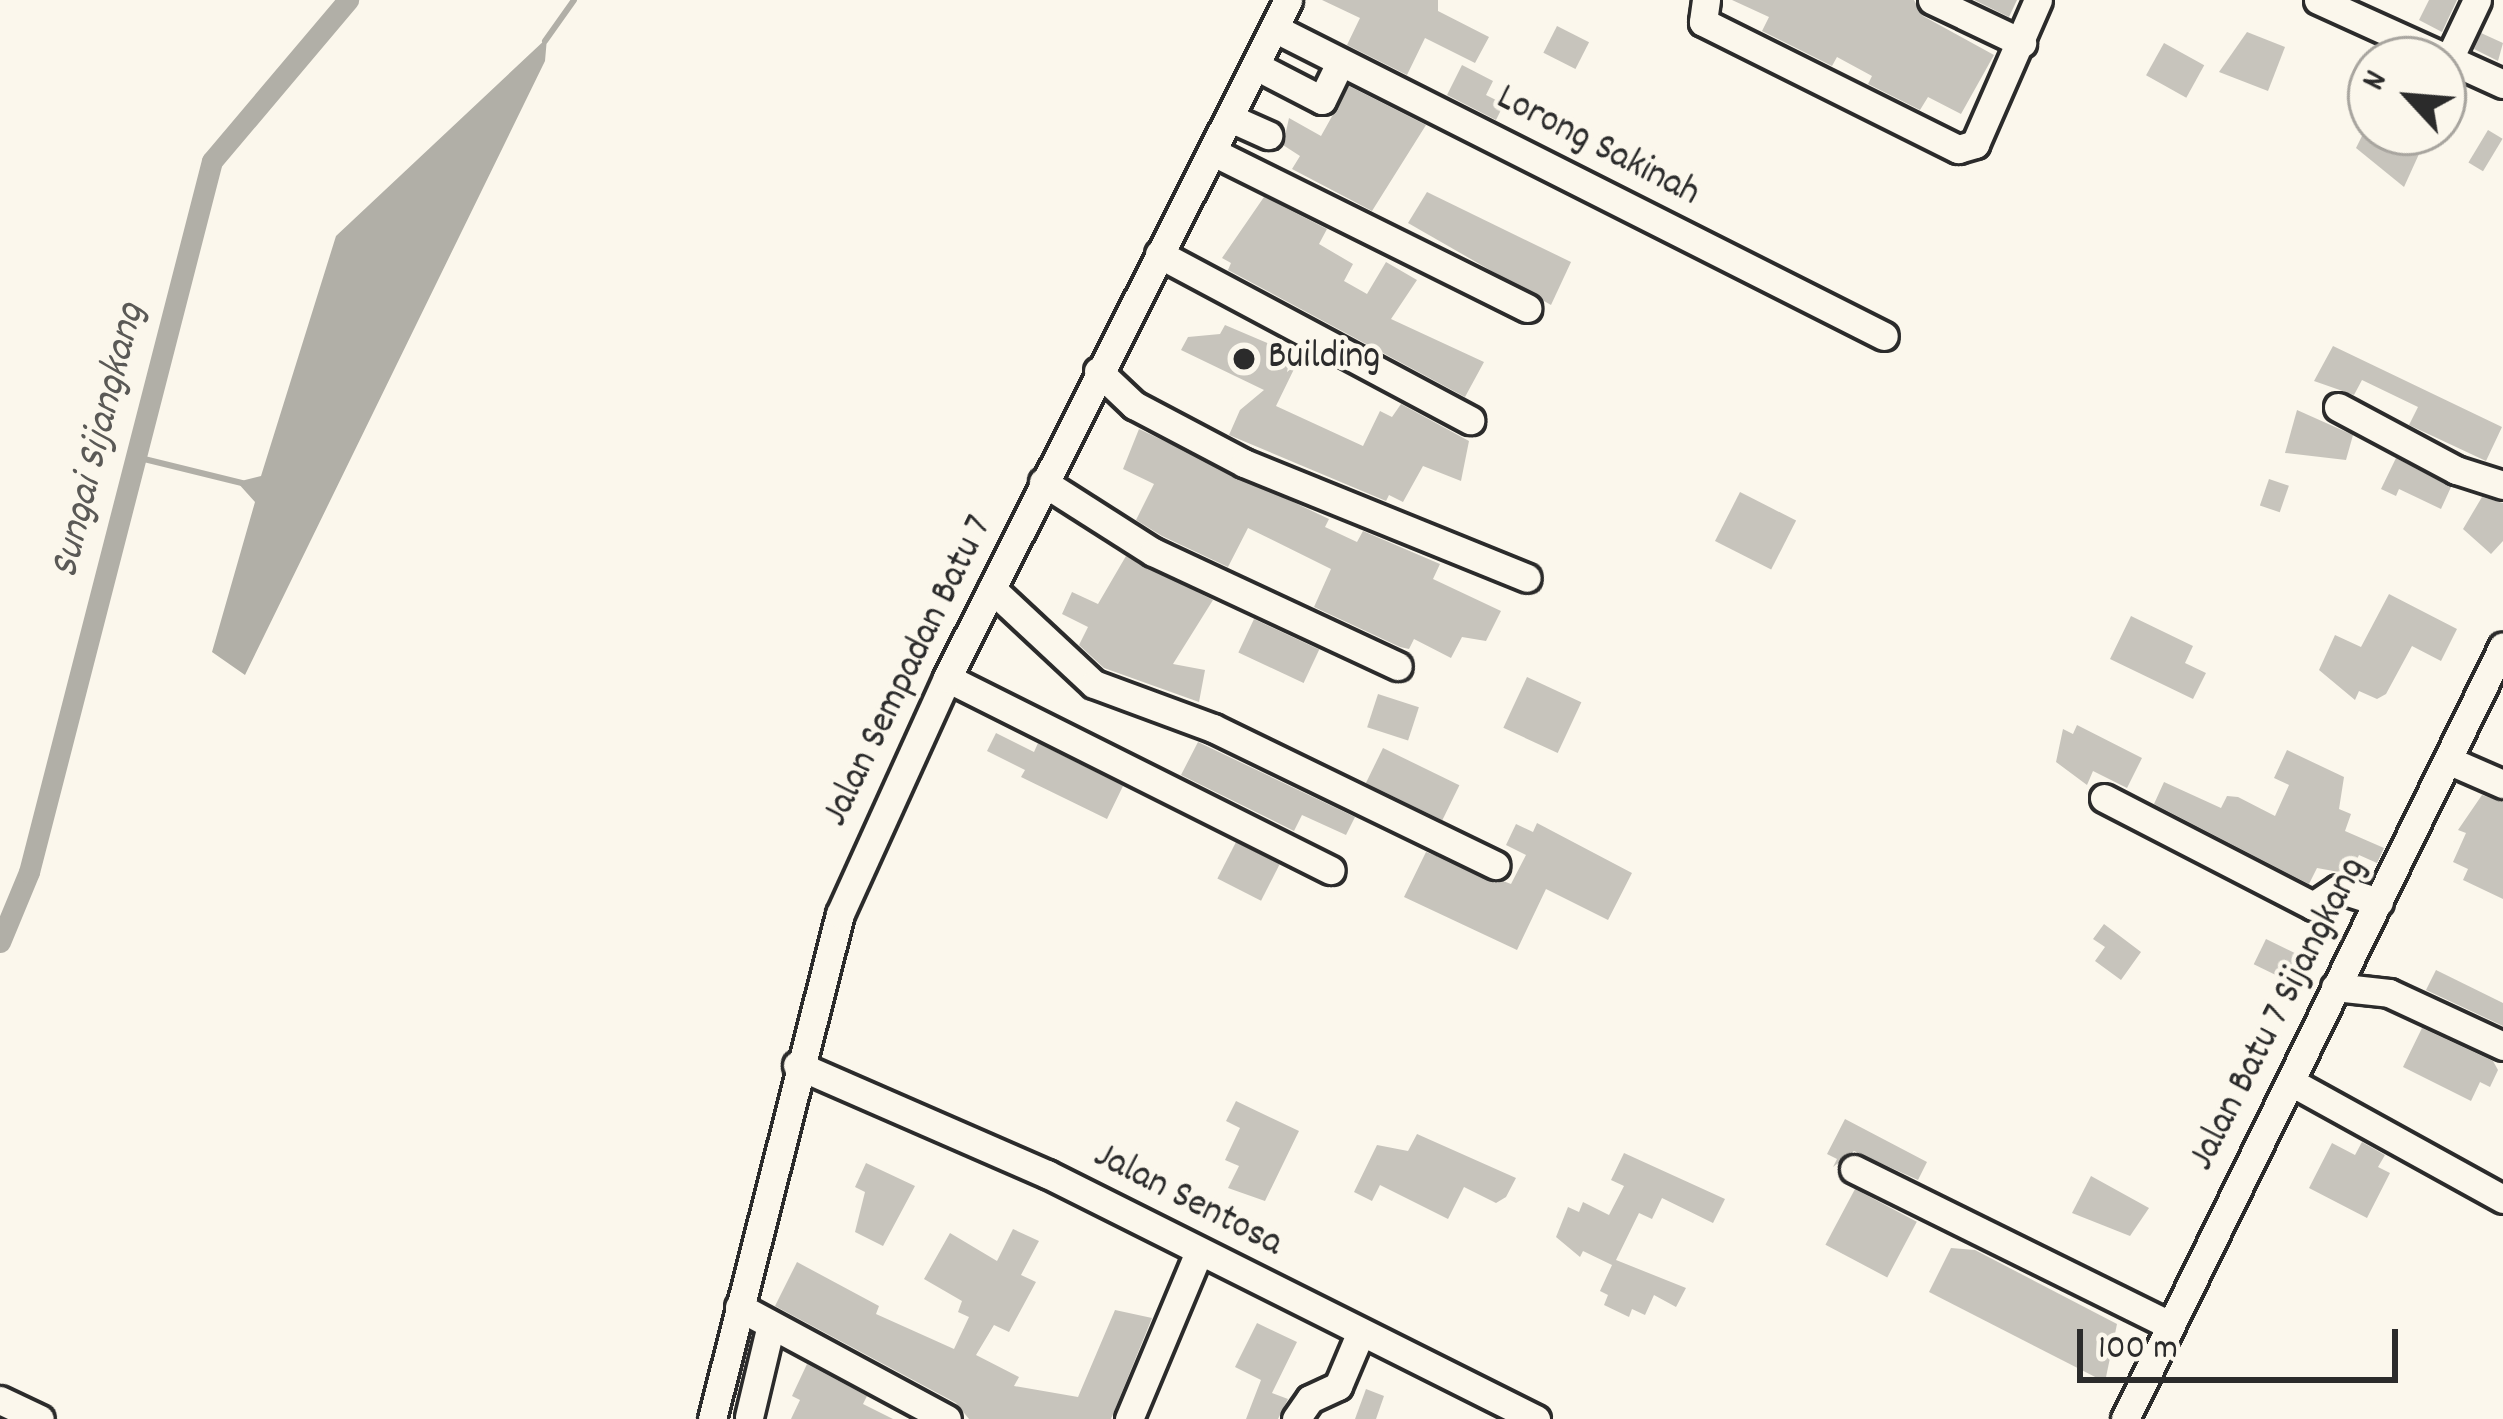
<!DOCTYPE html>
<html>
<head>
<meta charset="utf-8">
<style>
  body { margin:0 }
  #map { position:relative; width:2503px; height:1419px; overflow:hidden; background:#fbf7ec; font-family:Dekko,sans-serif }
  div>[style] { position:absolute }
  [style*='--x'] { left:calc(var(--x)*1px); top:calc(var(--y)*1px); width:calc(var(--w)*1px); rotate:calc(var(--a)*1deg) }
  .water>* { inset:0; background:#b1afa7 }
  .stream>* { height:6px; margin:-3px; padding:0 3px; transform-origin:3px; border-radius:3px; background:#b1afa7 }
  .canal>* { height:21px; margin:-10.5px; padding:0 10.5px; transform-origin:10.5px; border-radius:10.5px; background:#b1afa7 }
  .building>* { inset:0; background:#c7c4bc; transform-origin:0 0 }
  .roads { filter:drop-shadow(3px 0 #2b2b2b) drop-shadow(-3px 0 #2b2b2b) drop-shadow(0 3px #2b2b2b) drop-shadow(0 -3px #2b2b2b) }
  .minor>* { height:27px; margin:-13.5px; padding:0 13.5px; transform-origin:13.5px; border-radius:13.5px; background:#fbf7ec }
  .dots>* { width:33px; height:33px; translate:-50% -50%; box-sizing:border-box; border:6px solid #fbf7ec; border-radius:50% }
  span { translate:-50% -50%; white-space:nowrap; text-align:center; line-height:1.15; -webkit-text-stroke:9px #fbf7ec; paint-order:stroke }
  .street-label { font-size:39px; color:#2b2b2b }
  .poi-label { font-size:39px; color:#2b2b2b }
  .left { translate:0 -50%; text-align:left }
  .water-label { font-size:42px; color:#5a5956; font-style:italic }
  .north { position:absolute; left:2347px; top:36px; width:120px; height:120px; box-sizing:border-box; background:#fbf7ec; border:3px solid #a8a59f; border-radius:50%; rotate:296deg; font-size:33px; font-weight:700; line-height:48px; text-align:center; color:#2b2b2b }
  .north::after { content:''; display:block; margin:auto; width:42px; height:54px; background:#2b2b2b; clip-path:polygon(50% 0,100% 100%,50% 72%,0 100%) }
  .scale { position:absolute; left:2077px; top:1329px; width:321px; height:54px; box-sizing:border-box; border:6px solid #2b2b2b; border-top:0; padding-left:15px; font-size:36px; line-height:42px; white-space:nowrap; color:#2b2b2b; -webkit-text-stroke:9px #fbf7ec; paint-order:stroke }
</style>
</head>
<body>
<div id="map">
  <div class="water">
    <i style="clip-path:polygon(547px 38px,545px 61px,245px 675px,212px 652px,255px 502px,237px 482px,261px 476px,336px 236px)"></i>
  </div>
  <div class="stream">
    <i style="--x:545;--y:41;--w:50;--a:-54.7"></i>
    <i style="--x:136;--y:457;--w:109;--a:13.8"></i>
  </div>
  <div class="canal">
    <i style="--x:0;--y:942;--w:76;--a:-67.5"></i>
    <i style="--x:29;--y:872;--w:734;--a:-75.57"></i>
    <i style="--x:212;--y:161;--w:211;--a:-49.8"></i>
  </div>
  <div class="building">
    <i style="clip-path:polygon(1322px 0,1438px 0,1438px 11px,1489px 37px,1475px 63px,1425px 38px,1407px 75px,1347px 45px,1360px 18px)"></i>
    <i style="clip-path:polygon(1732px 0,1914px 0,1923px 16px,1994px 55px,1961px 114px,1928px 97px,1920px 110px,1868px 84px,1872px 76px,1837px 57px,1832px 66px,1762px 31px,1769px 17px)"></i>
    <i style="clip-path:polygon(1974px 0,2017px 0,2009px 17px)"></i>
    <i style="clip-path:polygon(2429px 0,2457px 0,2442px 32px,2419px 20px)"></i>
    <i style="left:1557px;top:26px;width:36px;height:30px;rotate:27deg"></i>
    <i style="clip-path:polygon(2247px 32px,2285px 47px,2268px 91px,2219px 72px)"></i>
    <i style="clip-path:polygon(2481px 33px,2503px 43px,2498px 61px,2474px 49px)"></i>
    <i style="left:2164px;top:43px;width:46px;height:37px;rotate:29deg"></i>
    <i style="clip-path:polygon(1462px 65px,1493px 81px,1486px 95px,1504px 104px,1496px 120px,1447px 95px)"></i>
    <i style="clip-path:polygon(1349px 86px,1426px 125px,1372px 211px,1292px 169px,1300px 156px,1283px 145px,1289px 118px,1321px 136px)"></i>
    <i style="left:2488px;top:130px;width:17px;height:38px;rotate:31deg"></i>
    <i style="clip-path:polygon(2364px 132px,2400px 132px,2424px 143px,2404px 187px,2356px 148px)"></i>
    <i style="clip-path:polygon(1427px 192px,1571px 262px,1551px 305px,1408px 223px)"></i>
    <i style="clip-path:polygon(1264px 197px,1327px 229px,1319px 244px,1353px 264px,1344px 281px,1367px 294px,1386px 262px,1417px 280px,1391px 319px,1484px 362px,1465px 397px,1228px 270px,1231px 263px,1222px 258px)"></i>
    <i style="clip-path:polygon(1225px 325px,1291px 353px,1287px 372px,1296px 365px,1276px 406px,1363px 446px,1380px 411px,1392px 417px,1401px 404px,1469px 441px,1461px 481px,1423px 466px,1403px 502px,1389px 495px,1386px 501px,1229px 435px,1240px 410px,1264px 390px,1181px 350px,1188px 337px,1220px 334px)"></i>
    <i style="clip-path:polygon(2333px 346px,2502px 427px,2486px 461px,2409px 425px,2418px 407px,2362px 380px,2354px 395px,2314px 381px)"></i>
    <i style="clip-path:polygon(2297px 410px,2353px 435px,2346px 460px,2285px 453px)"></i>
    <i style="clip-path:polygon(1139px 429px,1329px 519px,1325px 527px,1357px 542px,1363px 531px,1440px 564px,1433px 579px,1501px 611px,1486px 641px,1462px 637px,1451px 658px,1414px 639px,1409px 649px,1400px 647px,1314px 607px,1331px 569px,1248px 528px,1228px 567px,1162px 536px,1136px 520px,1154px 484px,1123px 469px)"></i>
    <i style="clip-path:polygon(2396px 458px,2451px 487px,2441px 509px,2399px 489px,2396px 496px,2381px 489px)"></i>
    <i style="left:2269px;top:479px;width:21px;height:28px;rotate:19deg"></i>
    <i style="left:1740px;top:492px;width:63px;height:55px;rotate:27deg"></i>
    <i style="clip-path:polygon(2482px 497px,2503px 503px,2503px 541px,2491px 554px,2463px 529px)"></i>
    <i style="clip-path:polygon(1126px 556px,1213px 600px,1173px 664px,1205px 670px,1199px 702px,1104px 668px,1079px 645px,1088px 627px,1062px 614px,1072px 592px,1098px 604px)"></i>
    <i style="clip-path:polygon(2389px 594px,2457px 629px,2441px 661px,2412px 646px,2386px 694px,2377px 699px,2359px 691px,2355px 700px,2319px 670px,2335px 635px,2361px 647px)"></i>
    <i style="clip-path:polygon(2131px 616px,2193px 646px,2185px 663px,2206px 673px,2193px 699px,2110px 659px)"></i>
    <i style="left:1254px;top:619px;width:72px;height:37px;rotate:25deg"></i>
    <i style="left:1527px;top:677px;width:60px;height:56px;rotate:25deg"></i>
    <i style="left:1378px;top:694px;width:43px;height:35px;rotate:18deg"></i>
    <i style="clip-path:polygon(2077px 725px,2142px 758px,2127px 788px,2093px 771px,2087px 785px,2056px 762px,2063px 729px,2073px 734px)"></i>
    <i style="clip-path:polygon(996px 733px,1034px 752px,1038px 743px,1123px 786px,1107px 819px,1021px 777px,1025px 770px,987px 751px)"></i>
    <i style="clip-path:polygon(1198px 742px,1355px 817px,1346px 835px,1302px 815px,1294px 831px,1181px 775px)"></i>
    <i style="left:1383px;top:748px;width:85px;height:39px;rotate:26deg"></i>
    <i style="clip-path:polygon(2287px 750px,2344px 777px,2339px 809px,2351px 814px,2345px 831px,2384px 848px,2377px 863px,2359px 855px,2350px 874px,2317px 868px,2309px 884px,2154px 804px,2164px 782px,2221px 808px,2227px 796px,2238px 797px,2275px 816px,2289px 785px,2274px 778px)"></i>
    <i style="clip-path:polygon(2482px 795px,2503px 802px,2503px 899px,2463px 880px,2468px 869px,2453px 862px,2466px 833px,2458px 830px)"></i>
    <i style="clip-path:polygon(1537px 823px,1632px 873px,1608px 920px,1546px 889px,1517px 950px,1404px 897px,1426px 852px,1511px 884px,1526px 855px,1506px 845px,1516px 824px,1533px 832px)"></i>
    <i style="left:1236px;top:842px;width:49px;height:41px;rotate:27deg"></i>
    <i style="clip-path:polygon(2104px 924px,2141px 952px,2121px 980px,2095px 961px,2105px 947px,2093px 939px)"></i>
    <i style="left:2266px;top:939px;width:48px;height:28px;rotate:26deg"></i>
    <i style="clip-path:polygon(2436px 970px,2503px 1003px,2503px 1026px,2426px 990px)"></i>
    <i style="clip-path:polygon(2422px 1028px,2493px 1061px,2498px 1070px,2490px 1087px,2480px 1082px,2471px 1101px,2403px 1067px)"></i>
    <i style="clip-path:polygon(1236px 1101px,1299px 1131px,1265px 1201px,1228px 1188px,1239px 1166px,1225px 1160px,1240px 1128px,1226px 1121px)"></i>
    <i style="clip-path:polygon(1845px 1119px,1927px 1162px,1918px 1180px,1854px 1151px,1833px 1167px,1837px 1159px,1827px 1154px)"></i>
    <i style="clip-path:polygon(1417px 1134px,1516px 1178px,1506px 1197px,1496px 1203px,1464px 1187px,1448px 1219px,1380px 1185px,1372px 1201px,1354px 1192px,1377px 1145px,1408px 1151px)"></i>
    <i style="clip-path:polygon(2362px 1142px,2385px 1155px,2378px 1167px,2390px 1173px,2367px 1218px,2309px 1188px,2332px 1143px,2355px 1155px)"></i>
    <i style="clip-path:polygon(1624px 1153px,1725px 1199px,1713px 1223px,1662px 1198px,1652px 1219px,1639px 1213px,1616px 1260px,1686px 1288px,1676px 1307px,1654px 1295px,1645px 1315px,1632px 1309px,1629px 1317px,1604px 1305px,1608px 1295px,1600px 1291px,1612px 1265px,1583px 1251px,1580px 1257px,1556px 1237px,1568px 1207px,1579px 1212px,1583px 1202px,1609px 1215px,1624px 1186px,1611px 1180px)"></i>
    <i style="clip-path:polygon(866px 1163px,915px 1186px,883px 1246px,855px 1232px,865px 1192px,855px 1187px)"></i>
    <i style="clip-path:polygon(2091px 1176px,2149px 1208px,2130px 1236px,2072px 1213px)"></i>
    <i style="left:1855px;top:1189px;width:70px;height:63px;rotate:28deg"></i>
    <i style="clip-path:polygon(1013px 1229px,1039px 1241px,1021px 1275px,1036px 1282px,1009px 1332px,994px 1325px,976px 1355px,1019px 1377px,1014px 1386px,1078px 1397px,1115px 1310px,1152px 1318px,1111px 1419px,969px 1419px,956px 1403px,775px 1306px,797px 1262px,879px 1306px,876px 1314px,954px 1349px,969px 1317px,958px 1312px,962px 1301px,924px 1279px,950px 1233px,997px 1261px)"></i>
    <i style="clip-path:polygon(1951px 1248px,1975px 1250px,2117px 1324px,2105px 1382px,1929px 1292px)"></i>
    <i style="clip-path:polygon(1257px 1323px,1297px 1342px,1272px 1393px,1288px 1399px,1278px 1419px,1246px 1419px,1261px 1380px,1235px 1367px)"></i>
    <i style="clip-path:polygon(807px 1364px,867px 1396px,863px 1404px,893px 1419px,791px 1419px,800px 1400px,792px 1396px)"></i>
    <i style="clip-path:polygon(1366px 1389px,1384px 1396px,1376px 1419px,1355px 1419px)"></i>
  </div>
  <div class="roads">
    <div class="minor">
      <i style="--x:1706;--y:0;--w:22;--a:98"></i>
      <i style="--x:1703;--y:22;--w:285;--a:26.5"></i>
      <i style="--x:1958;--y:149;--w:18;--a:-16"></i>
      <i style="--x:1975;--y:144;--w:157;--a:-66.4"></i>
      <i style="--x:1932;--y:0;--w:100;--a:25.5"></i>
      <i style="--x:2318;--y:0;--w:203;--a:24.4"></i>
      <i style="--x:1274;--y:28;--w:683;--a:26.79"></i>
      <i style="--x:2449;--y:59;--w:65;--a:-64.6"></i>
      <i style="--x:1256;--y:66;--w:74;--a:27.3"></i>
      <i style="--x:1322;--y:100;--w:41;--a:-64.1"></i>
      <i style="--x:1230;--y:118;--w:42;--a:24.1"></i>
      <i style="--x:1213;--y:152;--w:351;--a:26.4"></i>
      <i style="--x:1159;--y:254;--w:353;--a:28.1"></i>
      <i style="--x:1098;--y:371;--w:50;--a:43.4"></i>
      <i style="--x:1134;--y:405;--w:124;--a:27.8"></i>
      <i style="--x:1244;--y:463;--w:305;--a:22.1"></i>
      <i style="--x:2338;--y:407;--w:134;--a:28.1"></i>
      <i style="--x:2456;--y:470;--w:49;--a:17.7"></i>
      <i style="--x:1043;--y:482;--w:130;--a:32.5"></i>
      <i style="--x:1153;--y:552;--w:270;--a:25"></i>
      <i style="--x:992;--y:589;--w:139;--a:43"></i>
      <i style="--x:1094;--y:684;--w:127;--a:20.3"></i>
      <i style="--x:1213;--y:728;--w:314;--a:25.9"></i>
      <i style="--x:947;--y:678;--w:429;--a:26.6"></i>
      <i style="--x:2450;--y:761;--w:58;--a:23.5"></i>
      <i style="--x:2104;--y:798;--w:235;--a:27.3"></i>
      <i style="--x:2313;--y:906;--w:30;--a:-34"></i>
      <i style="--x:2338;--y:889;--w:43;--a:17.6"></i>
      <i style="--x:2335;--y:987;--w:54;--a:6.3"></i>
      <i style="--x:2389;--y:993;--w:126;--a:24.9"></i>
      <i style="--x:797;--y:1065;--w:273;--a:23.6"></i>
      <i style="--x:1047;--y:1174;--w:547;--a:26.61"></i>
      <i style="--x:2291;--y:1082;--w:242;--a:28.9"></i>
      <i style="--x:1854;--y:1169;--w:350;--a:26.3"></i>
      <i style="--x:739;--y:1307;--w:236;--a:28.3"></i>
      <i style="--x:0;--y:1400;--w:44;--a:25.4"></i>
      <i style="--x:749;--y:1417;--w:90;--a:-76.6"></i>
      <i style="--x:712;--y:1419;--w:521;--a:-75.78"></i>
      <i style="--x:840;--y:914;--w:259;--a:-65.6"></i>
      <i style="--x:947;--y:678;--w:759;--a:-63.3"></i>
      <i style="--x:1129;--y:1419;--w:179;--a:-67.3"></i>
      <i style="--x:1296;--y:1419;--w:24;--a:-55"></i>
      <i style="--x:1310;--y:1399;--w:31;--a:-25"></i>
      <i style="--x:1338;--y:1386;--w:56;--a:-67.1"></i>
      <i style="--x:2125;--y:1419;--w:860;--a:-63.94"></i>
    </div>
  </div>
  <div class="dots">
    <i style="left:1244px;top:359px;background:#2b2b2b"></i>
  </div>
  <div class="street-label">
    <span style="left:1597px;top:148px;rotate:27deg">Lorong Sakinah</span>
    <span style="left:910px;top:672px;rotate:-64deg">Jalan Sempadan Batu 7</span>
    <span style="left:2280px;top:1015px;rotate:-63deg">Jalan Batu 7 Sijangkang</span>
    <span style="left:1187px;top:1202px;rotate:27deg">Jalan Sentosa</span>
  </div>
  <div class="poi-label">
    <span class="left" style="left:1268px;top:359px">Building</span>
  </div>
  <div class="water-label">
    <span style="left:100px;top:441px;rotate:-76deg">Sungai Sijangkang</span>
  </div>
  <div class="north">N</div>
  <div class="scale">100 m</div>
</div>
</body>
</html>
